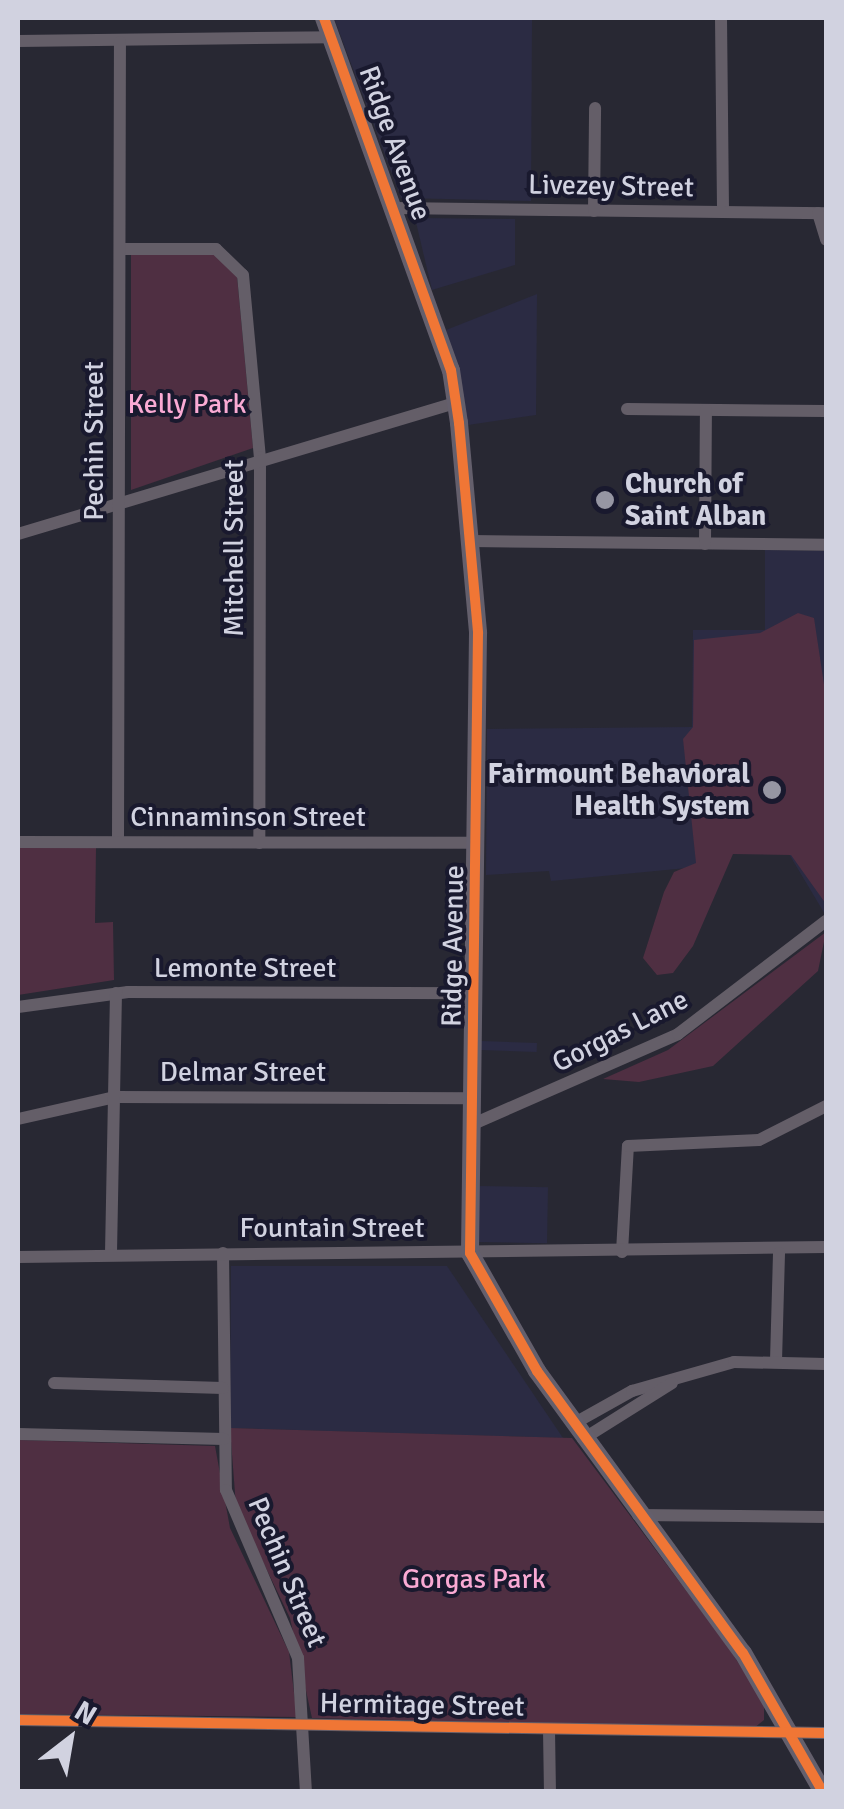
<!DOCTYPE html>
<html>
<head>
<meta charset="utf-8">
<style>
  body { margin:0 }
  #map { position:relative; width:844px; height:1809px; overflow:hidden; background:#282833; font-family:Signika,sans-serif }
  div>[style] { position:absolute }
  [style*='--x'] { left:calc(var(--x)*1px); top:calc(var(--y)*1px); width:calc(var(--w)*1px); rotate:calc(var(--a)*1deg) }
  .built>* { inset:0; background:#2b2b43; transform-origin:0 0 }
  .green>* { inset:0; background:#4f2f42 }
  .minor>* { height:12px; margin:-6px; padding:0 6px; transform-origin:6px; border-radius:6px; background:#645e68 }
  .major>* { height:18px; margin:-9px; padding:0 9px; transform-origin:9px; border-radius:9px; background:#645f6c }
  .cycleway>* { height:10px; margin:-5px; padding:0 5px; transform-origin:5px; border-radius:5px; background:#f07635 }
  .dots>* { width:28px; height:28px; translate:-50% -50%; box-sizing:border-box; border:5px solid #19192e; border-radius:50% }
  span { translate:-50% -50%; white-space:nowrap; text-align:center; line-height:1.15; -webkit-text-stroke:8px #19192e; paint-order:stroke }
  .street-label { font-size:28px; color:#d1d2e0 }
  .park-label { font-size:28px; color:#faaad4 }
  .poi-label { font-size:28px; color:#d1d2e0; font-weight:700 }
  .left { translate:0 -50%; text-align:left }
  .right { translate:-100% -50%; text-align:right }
  .frame { position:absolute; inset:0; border:20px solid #d1d2e0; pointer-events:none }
  .north { position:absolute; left:20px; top:1689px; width:100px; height:100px; -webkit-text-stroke:8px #19192e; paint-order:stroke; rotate:31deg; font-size:28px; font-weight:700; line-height:40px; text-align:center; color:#d1d2e0 }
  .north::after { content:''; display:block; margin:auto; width:35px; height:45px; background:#d1d2e0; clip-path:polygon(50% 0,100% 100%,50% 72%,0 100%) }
</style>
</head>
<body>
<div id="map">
  <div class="built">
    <i style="clip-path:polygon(334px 18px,532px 18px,531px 201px,401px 198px)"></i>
    <i style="clip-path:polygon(415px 218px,515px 219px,515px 265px,432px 290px)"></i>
    <i style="clip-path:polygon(537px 294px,536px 415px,468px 425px,446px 330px)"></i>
    <i style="clip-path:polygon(765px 550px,826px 551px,826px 916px,789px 854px,722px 854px,718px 865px,551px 881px,549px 871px,486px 875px,487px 729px,692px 727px,693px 630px,765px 630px)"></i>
    <i style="left:481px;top:1041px;width:56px;height:9px;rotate:2deg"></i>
    <i style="left:478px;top:1186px;width:70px;height:56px;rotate:1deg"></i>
    <i style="clip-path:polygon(231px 1266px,447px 1266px,563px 1438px,230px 1428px)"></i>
  </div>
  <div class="green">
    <i style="clip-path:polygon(131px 255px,215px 255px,237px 276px,253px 448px,131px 490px)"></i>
    <i style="clip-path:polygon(798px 613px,814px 618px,825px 691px,826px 904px,791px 855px,733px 854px,693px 946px,673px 973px,657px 975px,643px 958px,664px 892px,674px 872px,696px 863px,683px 739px,693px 727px,694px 640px,760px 633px)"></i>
    <i style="clip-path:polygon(18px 848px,96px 848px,95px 923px,113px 922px,114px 980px,18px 995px)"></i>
    <i style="clip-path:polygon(826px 932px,818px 971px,713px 1066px,639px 1082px,603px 1079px,668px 1050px)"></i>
    <i style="clip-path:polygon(230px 1428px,572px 1438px,729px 1648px,764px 1704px,764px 1720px,754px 1728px,312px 1718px,290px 1618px,236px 1506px)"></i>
    <i style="clip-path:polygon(18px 1440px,215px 1446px,230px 1528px,289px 1652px,297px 1717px,18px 1714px)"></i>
  </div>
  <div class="minor">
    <i style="--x:721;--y:18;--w:194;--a:89.4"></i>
    <i style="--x:18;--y:41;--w:314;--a:-0.7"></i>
    <i style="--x:395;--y:208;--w:431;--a:0.7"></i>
    <i style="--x:594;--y:211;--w:103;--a:-89.4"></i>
    <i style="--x:818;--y:213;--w:28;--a:73"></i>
    <i style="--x:120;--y:249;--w:96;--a:0"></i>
    <i style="--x:216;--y:249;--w:37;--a:44"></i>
    <i style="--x:243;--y:275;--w:183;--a:84.7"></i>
    <i style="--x:260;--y:457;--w:386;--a:90.1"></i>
    <i style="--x:627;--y:409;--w:199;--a:0.6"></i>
    <i style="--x:18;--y:534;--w:458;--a:-16.7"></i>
    <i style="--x:471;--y:541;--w:355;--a:0.6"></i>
    <i style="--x:705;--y:544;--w:134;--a:-89.6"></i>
    <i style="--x:118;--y:841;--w:799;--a:-89.86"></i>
    <i style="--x:18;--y:842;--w:460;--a:0.1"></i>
    <i style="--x:18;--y:1007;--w:111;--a:-7.8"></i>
    <i style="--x:128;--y:992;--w:346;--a:0.2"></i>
    <i style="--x:18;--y:1119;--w:99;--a:-12.8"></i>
    <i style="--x:115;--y:1097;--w:356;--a:0.2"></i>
    <i style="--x:471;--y:1125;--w:226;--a:-23.7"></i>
    <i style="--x:678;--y:1034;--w:186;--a:-37.4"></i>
    <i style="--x:622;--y:1252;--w:106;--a:-86.8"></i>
    <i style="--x:628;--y:1146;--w:131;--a:-2.6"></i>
    <i style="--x:759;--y:1140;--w:75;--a:-26.9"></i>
    <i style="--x:111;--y:1253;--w:260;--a:-88.9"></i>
    <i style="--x:223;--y:1253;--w:237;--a:89.3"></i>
    <i style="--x:226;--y:1490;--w:183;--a:66.8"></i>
    <i style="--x:298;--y:1658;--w:134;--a:86.6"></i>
    <i style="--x:18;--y:1257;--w:808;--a:-0.71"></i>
    <i style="--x:776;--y:1361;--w:108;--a:-88.4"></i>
    <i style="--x:54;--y:1383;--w:169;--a:1.7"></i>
    <i style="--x:573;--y:1424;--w:68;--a:-29.2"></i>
    <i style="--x:632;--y:1391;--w:106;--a:-15.9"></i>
    <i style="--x:734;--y:1362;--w:92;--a:1.2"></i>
    <i style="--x:18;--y:1434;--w:206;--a:1.4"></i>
    <i style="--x:583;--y:1439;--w:105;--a:-32.2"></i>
    <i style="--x:638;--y:1515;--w:188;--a:0.6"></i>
    <i style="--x:18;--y:1720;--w:808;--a:0.92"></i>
    <i style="--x:549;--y:1730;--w:62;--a:89.1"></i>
  </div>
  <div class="major">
    <i style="--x:324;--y:18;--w:374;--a:70.2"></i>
    <i style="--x:451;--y:370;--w:54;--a:81.4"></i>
    <i style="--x:459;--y:423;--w:211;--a:84.8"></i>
    <i style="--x:478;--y:633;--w:620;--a:90.74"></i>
    <i style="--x:470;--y:1253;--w:136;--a:60.4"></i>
    <i style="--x:537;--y:1371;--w:349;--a:53.9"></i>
    <i style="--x:743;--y:1653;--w:160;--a:60.1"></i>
  </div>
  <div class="cycleway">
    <i style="--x:324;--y:18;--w:374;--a:70.2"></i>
    <i style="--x:451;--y:370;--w:54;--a:81.4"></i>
    <i style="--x:459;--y:423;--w:211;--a:84.8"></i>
    <i style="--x:478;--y:633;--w:620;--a:90.74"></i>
    <i style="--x:470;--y:1253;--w:136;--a:60.4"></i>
    <i style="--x:537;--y:1371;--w:349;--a:53.9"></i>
    <i style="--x:743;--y:1653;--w:160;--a:60.1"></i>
    <i style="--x:18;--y:1720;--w:808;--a:0.92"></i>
  </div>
  <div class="dots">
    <i style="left:605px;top:500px;background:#9696a3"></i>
    <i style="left:772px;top:790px;background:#9696a3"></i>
  </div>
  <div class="street-label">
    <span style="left:395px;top:143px;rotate:70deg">Ridge Avenue</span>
    <span style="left:611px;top:186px;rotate:1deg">Livezey Street</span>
    <span style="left:94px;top:441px;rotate:-90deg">Pechin Street</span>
    <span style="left:234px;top:548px;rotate:-90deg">Mitchell Street</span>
    <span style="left:248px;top:817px">Cinnaminson Street</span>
    <span style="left:453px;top:946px;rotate:-89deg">Ridge Avenue</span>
    <span style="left:245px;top:968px">Lemonte Street</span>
    <span style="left:620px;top:1031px;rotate:-27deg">Gorgas Lane</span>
    <span style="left:243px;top:1072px">Delmar Street</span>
    <span style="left:332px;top:1228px">Fountain Street</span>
    <span style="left:287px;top:1572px;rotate:67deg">Pechin Street</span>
    <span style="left:422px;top:1705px;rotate:1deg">Hermitage Street</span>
  </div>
  <div class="park-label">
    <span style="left:187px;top:404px">Kelly Park</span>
    <span style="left:474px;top:1579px">Gorgas Park</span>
  </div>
  <div class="poi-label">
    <span class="left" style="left:625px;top:500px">Church of<br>Saint Alban</span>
    <span class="right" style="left:750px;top:790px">Fairmount Behavioral<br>Health System</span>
  </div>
  <div class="frame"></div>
  <div class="north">N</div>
</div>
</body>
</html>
